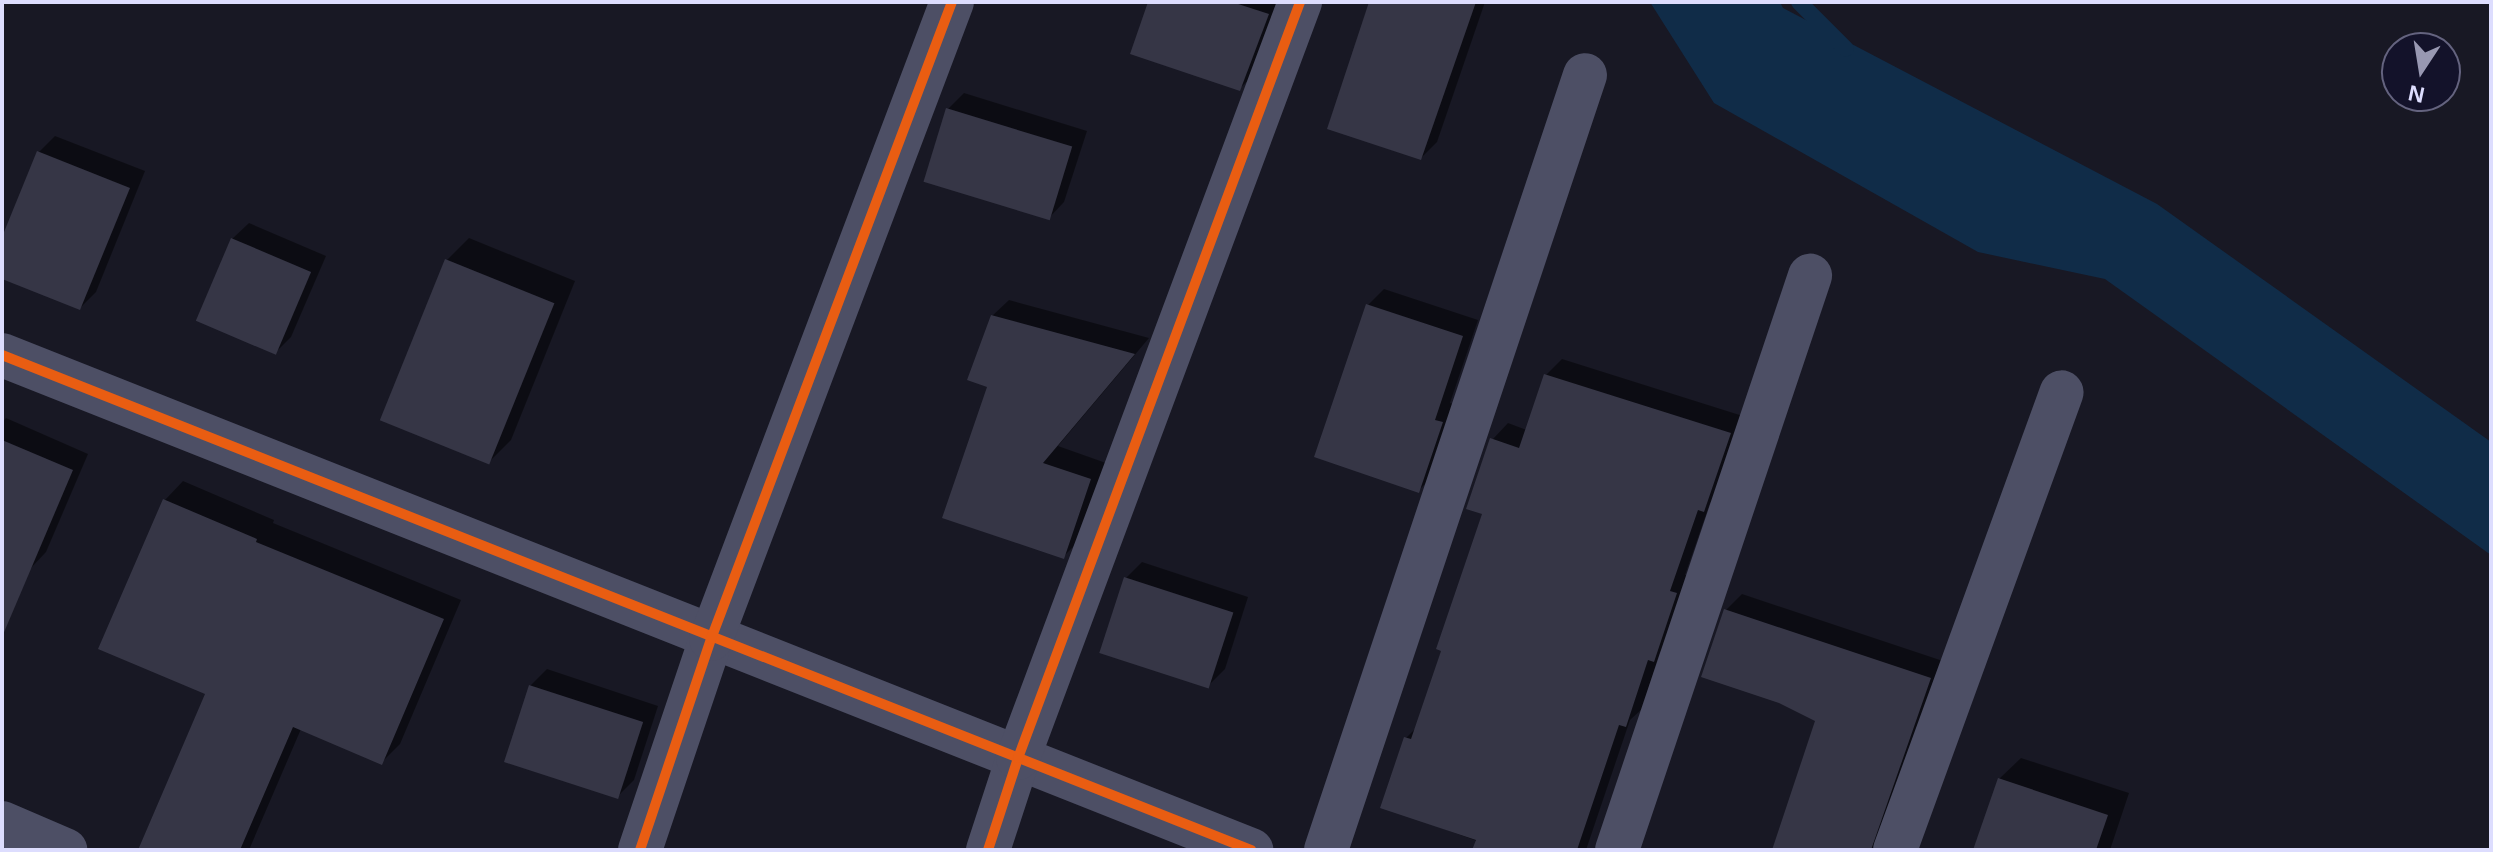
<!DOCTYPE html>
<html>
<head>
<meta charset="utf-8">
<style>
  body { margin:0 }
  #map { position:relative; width:2493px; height:852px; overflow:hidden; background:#181824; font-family:Arial,sans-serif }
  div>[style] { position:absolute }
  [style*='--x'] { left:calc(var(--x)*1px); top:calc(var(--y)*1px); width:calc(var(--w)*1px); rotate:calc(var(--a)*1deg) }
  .water>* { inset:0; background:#102c48 }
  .shadow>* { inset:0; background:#0007 }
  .stream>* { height:16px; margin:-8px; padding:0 8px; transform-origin:8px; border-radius:8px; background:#102c48 }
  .building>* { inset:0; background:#363646; transform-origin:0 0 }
  .street>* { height:44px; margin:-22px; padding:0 22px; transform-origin:22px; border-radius:22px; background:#4d4f65 }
  .cycleway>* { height:10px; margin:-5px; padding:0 5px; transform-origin:5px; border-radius:5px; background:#e95d12 }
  span { translate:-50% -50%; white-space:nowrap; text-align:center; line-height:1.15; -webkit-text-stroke:6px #13122a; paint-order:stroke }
  .frame { position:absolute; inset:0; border:4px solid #ddddfe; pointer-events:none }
  .north { position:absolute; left:2381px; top:32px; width:80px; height:80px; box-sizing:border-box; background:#13122a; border:2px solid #64637f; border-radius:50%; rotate:192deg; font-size:22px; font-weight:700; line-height:32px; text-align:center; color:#ddddfe }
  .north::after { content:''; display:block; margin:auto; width:28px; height:36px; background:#9898b2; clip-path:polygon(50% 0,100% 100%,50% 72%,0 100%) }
</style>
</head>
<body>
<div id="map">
  <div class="water">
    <i style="clip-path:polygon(1650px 2px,1780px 2px,1783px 8px,2157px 204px,2491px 442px,2491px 555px,2105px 279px,1978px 252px,1714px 103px)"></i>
  </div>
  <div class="shadow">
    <i style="clip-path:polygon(1150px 2px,1282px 2px,1256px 73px,1239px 89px)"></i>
    <i style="clip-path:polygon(1372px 2px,1485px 2px,1437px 142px,1421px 158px)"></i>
    <i style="clip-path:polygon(964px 93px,1087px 131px,1064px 202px,1048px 219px,948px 109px)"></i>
    <i style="clip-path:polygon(55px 136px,145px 171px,96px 292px,80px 308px,2px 277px,2px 242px,39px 152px)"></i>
    <i style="clip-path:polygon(249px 223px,326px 256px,291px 337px,275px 353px,232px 239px)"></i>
    <i style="clip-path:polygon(469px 238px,575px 281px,511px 440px,489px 462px,447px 260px)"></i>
    <i style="clip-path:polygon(1384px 289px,1478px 320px,1450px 403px,1458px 406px,1435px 474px,1419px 490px,1368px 305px)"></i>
    <i style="clip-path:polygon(1009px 300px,1149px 338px,1058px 446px,1106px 463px,1080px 540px,1063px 557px,992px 316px)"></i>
    <i style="clip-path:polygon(1562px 359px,1746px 417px,1720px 493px,1710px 503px,1685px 575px,1692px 577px,1670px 643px,1660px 652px,1642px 709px,1630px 720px,1586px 850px,1502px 850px,1383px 807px,1406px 738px,1418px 726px,1484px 513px,1492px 440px,1508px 423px,1527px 430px,1546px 375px)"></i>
    <i style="clip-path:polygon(6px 418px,88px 454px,46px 552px,30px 569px,2px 557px,2px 423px)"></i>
    <i style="clip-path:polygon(183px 481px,274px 520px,273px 523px,461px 600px,400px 744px,382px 762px,301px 729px,249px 850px,140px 850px,208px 693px,165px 500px)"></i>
    <i style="clip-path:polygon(1142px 562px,1248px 597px,1225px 669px,1209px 685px,1126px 578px)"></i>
    <i style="clip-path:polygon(1742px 594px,1946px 662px,1886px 850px,1774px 850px,1818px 720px,1726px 610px)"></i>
    <i style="clip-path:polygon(547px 669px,658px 706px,634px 780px,618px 796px,530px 686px)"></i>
    <i style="clip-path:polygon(2021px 758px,2129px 793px,2110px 850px,1975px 850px,1999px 779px)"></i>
  </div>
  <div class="stream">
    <i style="--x:1799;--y:2;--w:66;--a:45"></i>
  </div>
  <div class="building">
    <i style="clip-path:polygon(1148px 2px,1232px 2px,1269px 14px,1240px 91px,1130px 54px)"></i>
    <i style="clip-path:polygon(1369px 2px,1476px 2px,1421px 160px,1327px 129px)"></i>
    <i style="left:946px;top:108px;width:132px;height:77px;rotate:17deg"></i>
    <i style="clip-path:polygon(37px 151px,130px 188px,80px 310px,2px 279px,2px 237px)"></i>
    <i style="left:231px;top:238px;width:87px;height:90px;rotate:23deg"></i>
    <i style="left:445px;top:259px;width:118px;height:174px;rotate:22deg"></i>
    <i style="clip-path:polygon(1366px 304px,1463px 336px,1435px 420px,1443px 422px,1419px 493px,1314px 457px)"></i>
    <i style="clip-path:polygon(991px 315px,1135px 354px,1043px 463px,1091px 479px,1064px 559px,942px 518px,987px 387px,967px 380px)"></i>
    <i style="clip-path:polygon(1544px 374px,1731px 433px,1704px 512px,1698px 510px,1670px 591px,1677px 593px,1654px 662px,1648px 660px,1626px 727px,1619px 725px,1577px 850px,1472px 850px,1476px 840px,1380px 808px,1404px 737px,1411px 739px,1441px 651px,1436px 649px,1482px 514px,1466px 509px,1490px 438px,1519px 448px)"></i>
    <i style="clip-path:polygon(2px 440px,73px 470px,2px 637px)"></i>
    <i style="clip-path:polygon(163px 499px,257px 539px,256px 542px,444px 619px,382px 765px,293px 727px,240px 850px,138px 850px,205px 694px,98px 649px)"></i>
    <i style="left:1124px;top:577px;width:115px;height:80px;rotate:18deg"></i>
    <i style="clip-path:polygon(1724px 609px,1931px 678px,1871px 850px,1772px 850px,1815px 721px,1779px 703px,1701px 677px)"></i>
    <i style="left:529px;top:685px;width:120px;height:81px;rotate:18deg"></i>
    <i style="clip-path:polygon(1998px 778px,2108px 815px,2096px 850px,1973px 850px)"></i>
  </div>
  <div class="street">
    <i style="--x:2;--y:355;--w:1344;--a:21.62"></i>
    <i style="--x:2;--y:823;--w:69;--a:23.2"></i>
    <i style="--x:640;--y:850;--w:223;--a:-71.4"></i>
    <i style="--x:711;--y:639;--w:681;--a:-69.28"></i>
    <i style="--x:988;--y:850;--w:97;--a:-71.9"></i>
    <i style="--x:1018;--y:758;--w:807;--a:-69.54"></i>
    <i style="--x:1326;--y:850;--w:817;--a:-71.52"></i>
    <i style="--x:1617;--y:850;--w:606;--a:-71.42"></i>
    <i style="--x:1895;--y:850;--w:487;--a:-70"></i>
  </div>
  <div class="cycleway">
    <i style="--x:2;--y:355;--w:1344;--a:21.62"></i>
    <i style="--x:640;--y:850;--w:223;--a:-71.4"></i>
    <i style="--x:711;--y:639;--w:681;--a:-69.28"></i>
    <i style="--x:988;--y:850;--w:97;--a:-71.9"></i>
    <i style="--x:1018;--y:758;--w:807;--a:-69.54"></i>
  </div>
  <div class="frame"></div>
  <div class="north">N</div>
</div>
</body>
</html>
